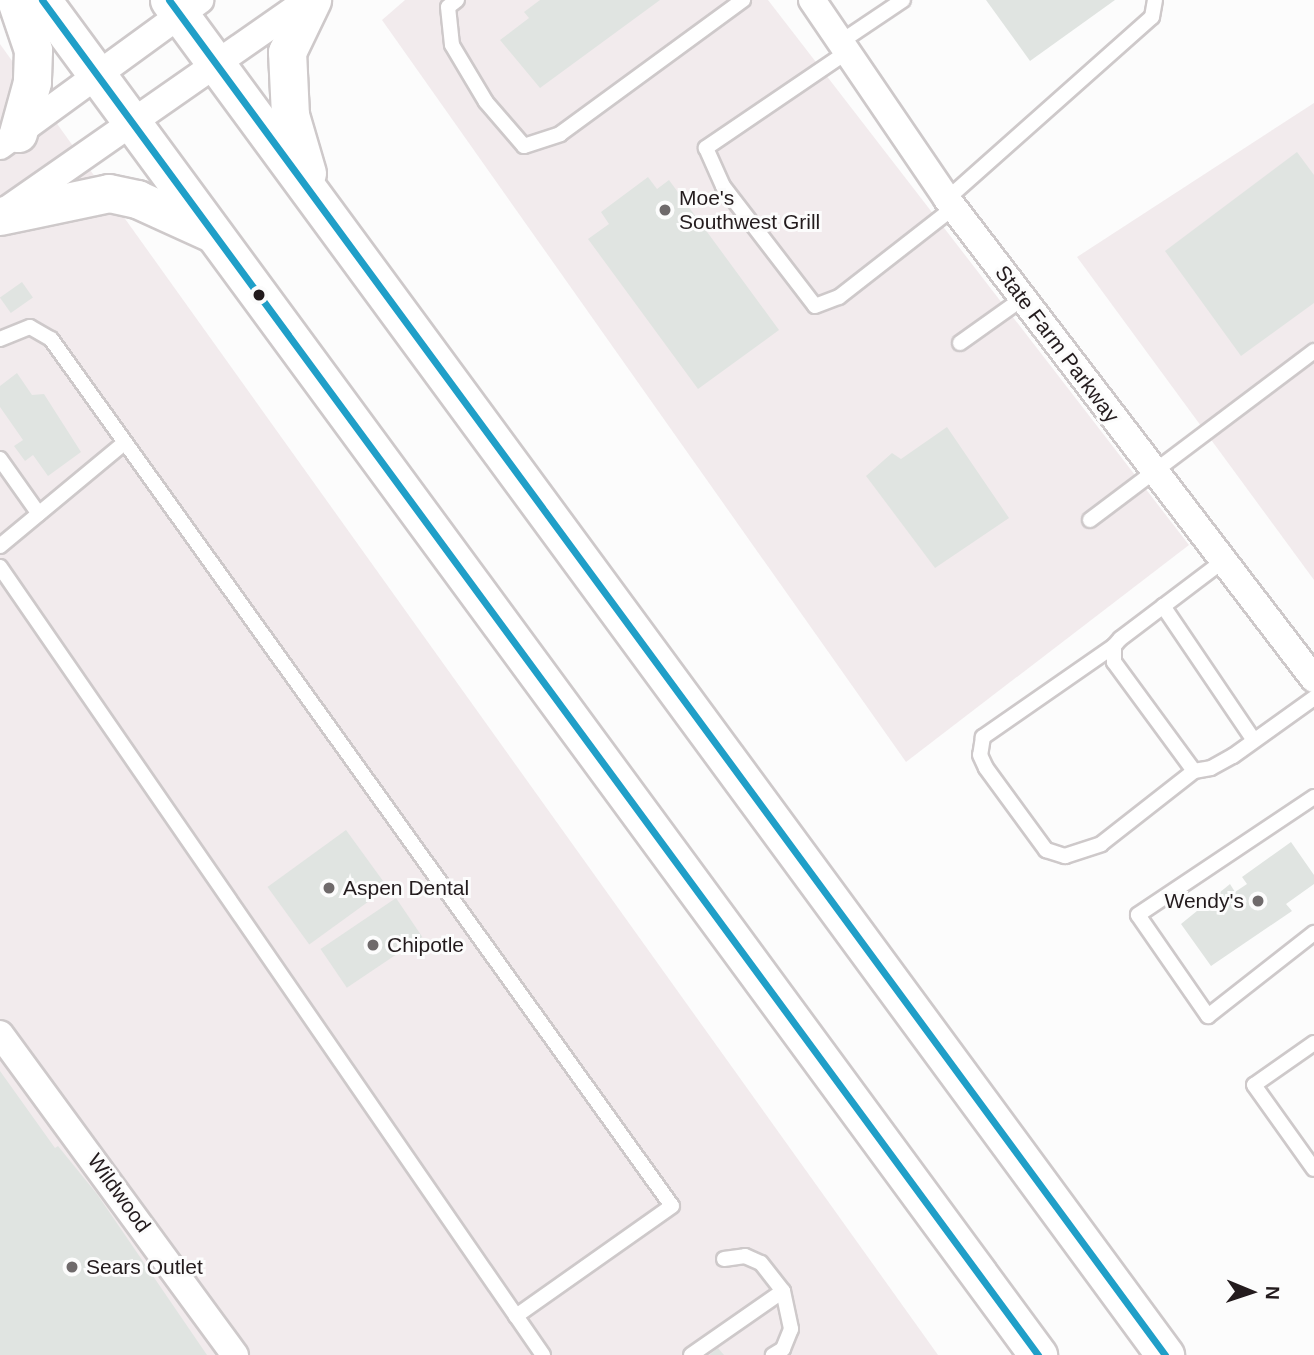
<!DOCTYPE html>
<html>
<head>
<meta charset="utf-8">
<style>
  body { margin:0 }
  #map { position:relative; width:1314px; height:1355px; overflow:hidden; background:#fcfcfc; font-family:Helvetica,sans-serif }
  div>[style] { position:absolute }
  [style*='--x'] { left:calc(var(--x)*1px); top:calc(var(--y)*1px); width:calc(var(--w)*1px); rotate:calc(var(--a)*1deg) }
  .built>* { inset:0; background:#f2ebed }
  .building>* { inset:0; background:#e0e4e1; transform-origin:0 0 }
  .roads { filter:drop-shadow(2px 0 #cec9ca) drop-shadow(-2px 0 #cec9ca) drop-shadow(0 2px #cec9ca) drop-shadow(0 -2px #cec9ca) }
  .service>* { height:14px; margin:-7px; padding:0 7px; transform-origin:7px; border-radius:7px; background:#fff }
  .minor>* { height:26px; margin:-13px; padding:0 13px; transform-origin:13px; border-radius:13px; background:#fff }
  .secondary>* { height:37px; margin:-18.5px; padding:0 18.5px; transform-origin:18.5px; border-radius:18.5px; background:#fff }
  .bus-1>* { height:7px; margin:-3.5px; padding:0 3.5px; transform-origin:3.5px; border-radius:3.5px; background:#209fc8 }
  .dots>* { width:19px; height:19px; translate:-50% -50%; box-sizing:border-box; border:4px solid #fcfcfc; border-radius:50% }
  span { translate:-50% -50%; white-space:nowrap; text-align:center; line-height:1.15; -webkit-text-stroke:6px #fcfcfc; paint-order:stroke }
  .poi-label { font-size:21px; color:#231b1d }
  .left { translate:0 -50%; text-align:left }
  .right { translate:-100% -50%; text-align:right }
  .street-label { font-size:21px; color:#231b1d }
  .north { position:absolute; left:1216px; top:1257px; width:70px; height:70px; -webkit-text-stroke:5px #fcfcfc; paint-order:stroke; rotate:92deg; font-size:19px; font-weight:700; line-height:28px; text-align:center; color:#231b1d }
  .north::after { content:''; display:block; margin:auto; width:24px; height:32px; background:#231b1d; clip-path:polygon(50% 0,100% 100%,50% 72%,0 100%) }
</style>
</head>
<body>
<div id="map">
  <div class="built">
    <i style="clip-path:polygon(405px 0,768px 0,1189px 545px,906px 762px,382px 20px)"></i>
    <i style="clip-path:polygon(0 44px,938px 1355px,0 1355px)"></i>
    <i style="clip-path:polygon(1314px 103px,1314px 580px,1077px 257px)"></i>
  </div>
  <div class="building">
    <i style="clip-path:polygon(540px 0,660px 0,540px 88px,500px 40px,529px 18px,524px 12px)"></i>
    <i style="clip-path:polygon(986px 0,1115px 0,1030px 61px)"></i>
    <i style="clip-path:polygon(1297px 152px,1314px 175px,1314px 303px,1241px 356px,1165px 251px)"></i>
    <i style="clip-path:polygon(648px 177px,657px 189px,669px 180px,779px 330px,698px 389px,588px 239px,609px 224px,601px 212px)"></i>
    <i style="left:22px;top:282px;width:19px;height:27px;rotate:55deg"></i>
    <i style="clip-path:polygon(17px 373px,32px 395px,44px 394px,81px 452px,48px 476px,33px 455px,25px 461px,14px 446px,23px 440px,0 407px,0 386px)"></i>
    <i style="clip-path:polygon(947px 427px,1009px 518px,935px 568px,866px 476px,892px 453px,901px 459px)"></i>
    <i style="left:346px;top:830px;width:71px;height:97px;rotate:54deg"></i>
    <i style="clip-path:polygon(1291px 842px,1314px 875px,1314px 884px,1286px 904px,1292px 911px,1211px 966px,1181px 924px,1230px 884px,1235px 892px,1247px 884px,1242px 877px)"></i>
    <i style="left:396px;top:898px;width:47px;height:91px;rotate:56deg"></i>
    <i style="clip-path:polygon(0 1071px,55px 1148px,58px 1146px,97px 1194px,207px 1355px,0 1355px)"></i>
    <i style="clip-path:polygon(718px 1348px,724px 1355px,709px 1355px)"></i>
  </div>
  <div class="roads">
    <div class="service">
      <i style="--x:457;--y:0;--w:11;--a:142"></i>
      <i style="--x:448;--y:7;--w:38;--a:84"></i>
      <i style="--x:452;--y:45;--w:66;--a:59.2"></i>
      <i style="--x:486;--y:102;--w:58;--a:49.2"></i>
      <i style="--x:524;--y:146;--w:38;--a:-18"></i>
      <i style="--x:560;--y:134;--w:227;--a:-36.2"></i>
      <i style="--x:839;--y:43;--w:77;--a:-33.9"></i>
      <i style="--x:847;--y:52;--w:171;--a:145.8"></i>
      <i style="--x:706;--y:148;--w:42;--a:65.9"></i>
      <i style="--x:723;--y:186;--w:151;--a:52.5"></i>
      <i style="--x:815;--y:306;--w:26;--a:-21"></i>
      <i style="--x:839;--y:297;--w:145;--a:-38"></i>
      <i style="--x:947;--y:199;--w:274;--a:-41.6"></i>
      <i style="--x:1152;--y:17;--w:17;--a:-80"></i>
      <i style="--x:0;--y:339;--w:32;--a:-22"></i>
      <i style="--x:30;--y:327;--w:24;--a:30"></i>
      <i style="--x:51;--y:339;--w:1066;--a:54.39"></i>
      <i style="--x:672;--y:1206;--w:191;--a:144.8"></i>
      <i style="--x:960;--y:343;--w:77;--a:-35.5"></i>
      <i style="--x:0;--y:459;--w:67;--a:54.7"></i>
      <i style="--x:1090;--y:520;--w:281;--a:-37"></i>
      <i style="--x:0;--y:546;--w:160;--a:-39.7"></i>
      <i style="--x:1223;--y:561;--w:129;--a:142.9"></i>
      <i style="--x:1120;--y:639;--w:9;--a:131"></i>
      <i style="--x:1114;--y:646;--w:16;--a:90"></i>
      <i style="--x:1114;--y:662;--w:135;--a:53.7"></i>
      <i style="--x:1194;--y:771;--w:17;--a:-10"></i>
      <i style="--x:1211;--y:768;--w:25;--a:-29"></i>
      <i style="--x:1233;--y:756;--w:100;--a:-35.6"></i>
      <i style="--x:0;--y:567;--w:957;--a:55.43"></i>
      <i style="--x:1163;--y:606;--w:161;--a:55.9"></i>
      <i style="--x:1114;--y:646;--w:160;--a:145.2"></i>
      <i style="--x:983;--y:737;--w:18;--a:99"></i>
      <i style="--x:980;--y:755;--w:14;--a:65"></i>
      <i style="--x:986;--y:768;--w:102;--a:53.8"></i>
      <i style="--x:1046;--y:850;--w:20;--a:18"></i>
      <i style="--x:1065;--y:856;--w:38;--a:-18"></i>
      <i style="--x:1101;--y:844;--w:118;--a:-38.1"></i>
      <i style="--x:1314;--y:797;--w:212;--a:146.2"></i>
      <i style="--x:1138;--y:915;--w:123;--a:55.3"></i>
      <i style="--x:1208;--y:1016;--w:135;--a:-38.1"></i>
      <i style="--x:1314;--y:1043;--w:73;--a:145"></i>
      <i style="--x:1254;--y:1085;--w:103;--a:54.5"></i>
      <i style="--x:724;--y:1259;--w:21;--a:-8"></i>
      <i style="--x:745;--y:1256;--w:17;--a:24"></i>
      <i style="--x:761;--y:1263;--w:36;--a:52"></i>
      <i style="--x:783;--y:1291;--w:39;--a:78"></i>
      <i style="--x:791;--y:1329;--w:22;--a:112"></i>
      <i style="--x:783;--y:1349;--w:12;--a:149"></i>
      <i style="--x:691;--y:1355;--w:112;--a:-34.8"></i>
    </div>
    <div class="minor">
      <i style="--x:812;--y:0;--w:240;--a:55.8"></i>
      <i style="--x:947;--y:199;--w:604;--a:52.6"></i>
      <i style="--x:0;--y:146;--w:248;--a:-36.1"></i>
      <i style="--x:8;--y:209;--w:366;--a:-34.9"></i>
      <i style="--x:0;--y:1034;--w:398;--a:53.8"></i>
    </div>
    <div class="secondary">
      <i style="--x:16;--y:0;--w:53;--a:71.2"></i>
      <i style="--x:33;--y:50;--w:32;--a:92"></i>
      <i style="--x:32;--y:82;--w:53;--a:105.4"></i>
      <i style="--x:42;--y:0;--w:1682;--a:53.68"></i>
      <i style="--x:169;--y:0;--w:1682;--a:53.68"></i>
      <i style="--x:307;--y:173;--w:60;--a:-106.3"></i>
      <i style="--x:290;--y:115;--w:63;--a:-92.7"></i>
      <i style="--x:287;--y:52;--w:58;--a:-64.3"></i>
      <i style="--x:0;--y:216;--w:111;--a:-11.9"></i>
      <i style="--x:109;--y:193;--w:29;--a:12"></i>
      <i style="--x:137;--y:199;--w:82;--a:24.4"></i>
    </div>
  </div>
  <div class="bus-1">
    <i style="--x:42;--y:0;--w:1682;--a:53.68"></i>
    <i style="--x:169;--y:0;--w:1682;--a:53.68"></i>
  </div>
  <div class="dots">
    <i style="left:665px;top:210px;background:#6f6a6b"></i>
    <i style="left:259px;top:295px;background:#231b1d"></i>
    <i style="left:329px;top:888px;background:#6f6a6b"></i>
    <i style="left:1258px;top:901px;background:#6f6a6b"></i>
    <i style="left:373px;top:945px;background:#6f6a6b"></i>
    <i style="left:72px;top:1267px;background:#6f6a6b"></i>
  </div>
  <div class="poi-label">
    <span class="left" style="left:679px;top:210px">Moe's<br>Southwest Grill</span>
    <span class="left" style="left:343px;top:888px">Aspen Dental</span>
    <span class="right" style="left:1244px;top:901px">Wendy's</span>
    <span class="left" style="left:387px;top:945px">Chipotle</span>
    <span class="left" style="left:86px;top:1267px">Sears Outlet</span>
  </div>
  <div class="street-label">
    <span style="left:1057px;top:344px;rotate:53deg">State Farm Parkway</span>
    <span style="left:119px;top:1193px;rotate:54deg">Wildwood</span>
  </div>
  <div class="north">N</div>
</div>
</body>
</html>
